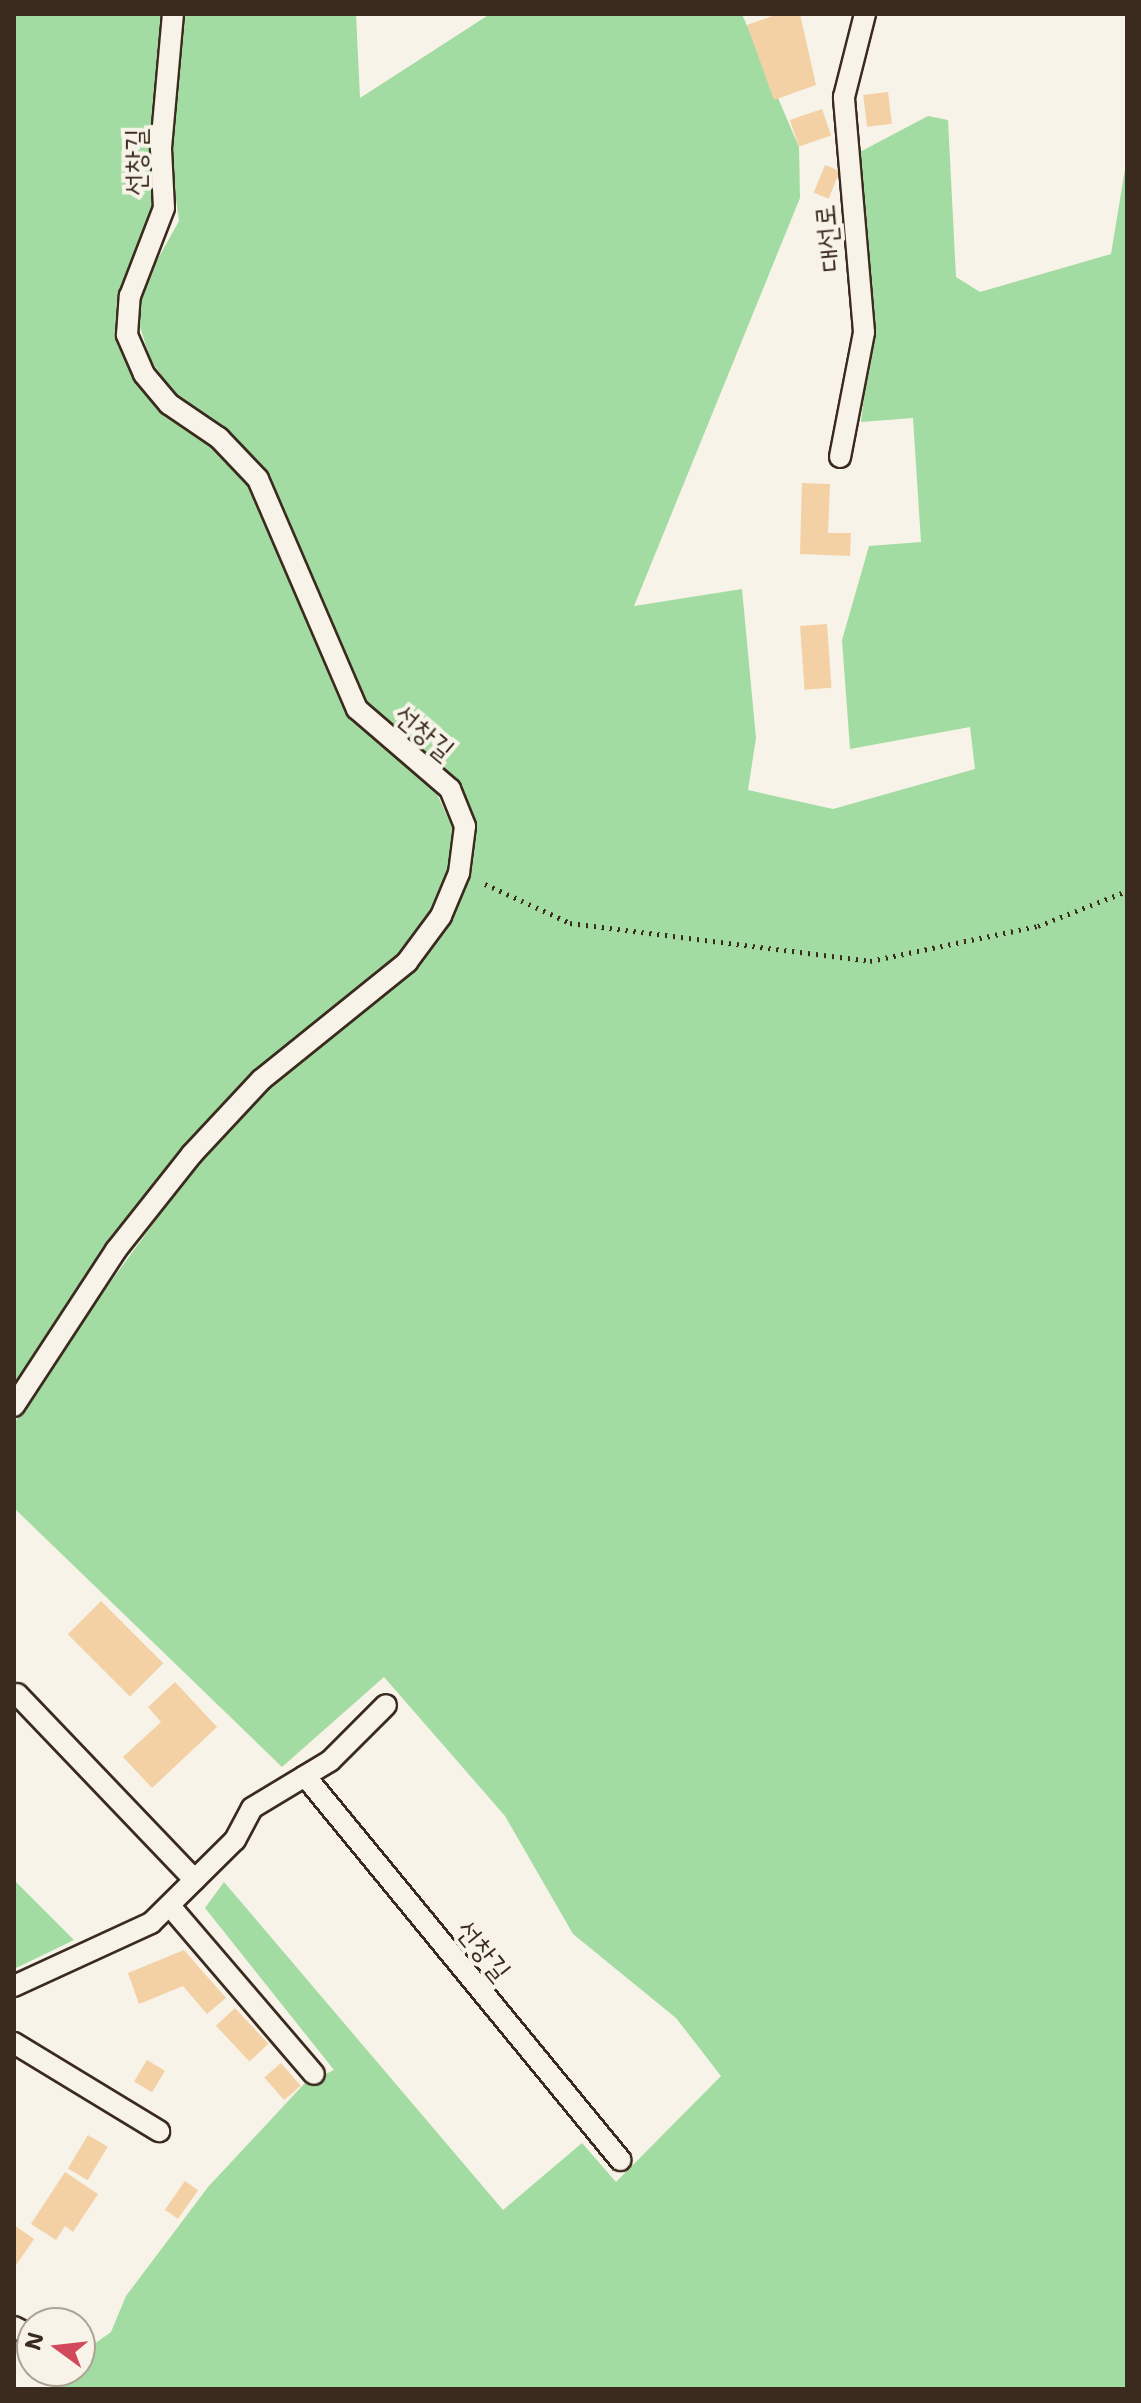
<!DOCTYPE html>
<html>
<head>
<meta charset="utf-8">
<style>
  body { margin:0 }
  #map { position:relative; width:1141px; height:2403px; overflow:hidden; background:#f7f3e8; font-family:"Shantell Sans","Poor Story",sans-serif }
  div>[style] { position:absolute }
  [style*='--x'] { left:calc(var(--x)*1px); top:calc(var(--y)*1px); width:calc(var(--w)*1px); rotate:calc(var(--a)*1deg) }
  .green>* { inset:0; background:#a3dca2 }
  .building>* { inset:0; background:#f4d0a5; transform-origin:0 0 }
  .path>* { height:5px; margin-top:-2.5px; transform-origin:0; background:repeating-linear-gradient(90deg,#3b2a1e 0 2px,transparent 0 8px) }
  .roads { filter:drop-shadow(2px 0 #3b2a1e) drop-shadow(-2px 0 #3b2a1e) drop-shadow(0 2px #3b2a1e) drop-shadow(0 -2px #3b2a1e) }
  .service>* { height:20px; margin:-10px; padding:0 10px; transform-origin:10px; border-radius:10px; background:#f7f3e8 }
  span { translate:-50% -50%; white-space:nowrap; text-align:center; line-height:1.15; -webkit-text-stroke:8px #f7f3e8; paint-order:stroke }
  .street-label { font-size:28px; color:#3b2a1e }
  .frame { position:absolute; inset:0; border:16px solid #3b2a1e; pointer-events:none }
  .north { position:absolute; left:16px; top:2307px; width:80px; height:80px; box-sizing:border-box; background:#f7f3e8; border:2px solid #aca397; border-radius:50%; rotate:285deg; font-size:22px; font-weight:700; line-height:32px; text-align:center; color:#3b2a1e }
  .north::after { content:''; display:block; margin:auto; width:28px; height:36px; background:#d1495b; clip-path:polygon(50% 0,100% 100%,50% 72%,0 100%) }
</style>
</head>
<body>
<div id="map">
  <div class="green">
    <i style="clip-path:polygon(14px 14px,164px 14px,154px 205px,151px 228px,123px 283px,121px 344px,147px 394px,220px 451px,255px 495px,352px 718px,437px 794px,454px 831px,447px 885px,398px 958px,109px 1245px,14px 1387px)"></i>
    <i style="clip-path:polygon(184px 14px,356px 14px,360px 98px,490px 14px,742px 14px,799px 147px,800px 198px,634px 606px,742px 589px,756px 738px,748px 790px,833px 809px,975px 769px,970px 727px,850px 749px,842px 640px,869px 546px,921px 542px,913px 418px,861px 422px,871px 337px,856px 154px,928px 116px,948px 120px,956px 277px,980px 292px,1111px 254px,1127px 157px,1127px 2389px,59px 2389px,63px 2371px,80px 2371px,80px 2354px,111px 2332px,126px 2296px,208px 2187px,304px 2084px,334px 2070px,205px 1908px,224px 1882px,503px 2210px,582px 2143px,616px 2182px,721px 2076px,676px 2018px,573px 1934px,505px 1816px,384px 1677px,282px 1767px,14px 1508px,14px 1424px,68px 1340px,202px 1157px,270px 1088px,412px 973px,471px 876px,476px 826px,458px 780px,392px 734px,365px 700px,267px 471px,177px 396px,151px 361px,139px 324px,141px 289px,179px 221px,171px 161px)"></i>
    <i style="clip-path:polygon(14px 1880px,74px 1940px,14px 1969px)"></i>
  </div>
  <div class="building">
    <i style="clip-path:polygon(778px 14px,800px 14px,816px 85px,774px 100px,747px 25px)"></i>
    <i style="left:888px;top:92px;width:32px;height:25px;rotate:83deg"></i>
    <i style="left:822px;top:109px;width:28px;height:34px;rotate:71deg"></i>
    <i style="left:825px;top:165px;width:16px;height:30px;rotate:22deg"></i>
    <i style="clip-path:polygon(802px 483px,830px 484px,828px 533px,851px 533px,850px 556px,800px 554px)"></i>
    <i style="left:827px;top:624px;width:64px;height:27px;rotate:86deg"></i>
    <i style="left:101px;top:1601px;width:88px;height:47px;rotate:45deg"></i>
    <i style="clip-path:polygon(175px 1682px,217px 1727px,152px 1788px,123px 1757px,161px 1722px,148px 1707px)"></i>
    <i style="clip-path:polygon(184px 1950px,226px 1998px,207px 2014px,183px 1986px,139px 2004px,128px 1973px)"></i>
    <i style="left:235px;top:2008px;width:49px;height:26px;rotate:47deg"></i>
    <i style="left:147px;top:2060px;width:21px;height:25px;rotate:31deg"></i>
    <i style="left:281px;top:2063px;width:30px;height:22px;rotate:49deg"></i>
    <i style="left:88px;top:2135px;width:23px;height:39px;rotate:31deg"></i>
    <i style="clip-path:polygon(65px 2172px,98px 2194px,73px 2232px,65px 2226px,56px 2240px,31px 2224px)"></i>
    <i style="left:185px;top:2181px;width:16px;height:35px;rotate:35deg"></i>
    <i style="clip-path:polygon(14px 2225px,34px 2239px,14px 2268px)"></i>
  </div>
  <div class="path">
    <i style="--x:485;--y:884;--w:94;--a:24.6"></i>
    <i style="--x:570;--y:923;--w:302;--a:7.2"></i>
    <i style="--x:870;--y:961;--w:172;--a:-11.8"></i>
    <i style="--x:1038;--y:926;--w:96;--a:-21.5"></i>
  </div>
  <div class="roads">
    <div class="service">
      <i style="--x:840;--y:457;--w:127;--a:-79.1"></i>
      <i style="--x:864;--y:332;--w:236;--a:-94.9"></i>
      <i style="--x:844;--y:97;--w:86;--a:-75.8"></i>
      <i style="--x:14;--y:1406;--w:186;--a:-56.8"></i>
      <i style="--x:116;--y:1250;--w:122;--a:-51.6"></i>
      <i style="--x:192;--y:1154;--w:101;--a:-47"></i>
      <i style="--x:261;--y:1080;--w:188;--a:-38.9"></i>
      <i style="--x:407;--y:962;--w:57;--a:-53.5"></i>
      <i style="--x:441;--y:916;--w:47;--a:-67.3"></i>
      <i style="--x:459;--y:873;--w:47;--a:-82.7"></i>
      <i style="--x:465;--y:826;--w:40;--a:-112"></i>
      <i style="--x:450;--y:789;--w:123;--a:-139.3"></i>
      <i style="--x:357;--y:709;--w:250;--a:-113.3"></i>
      <i style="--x:258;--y:479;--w:57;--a:-133.6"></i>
      <i style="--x:219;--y:438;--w:60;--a:-145.8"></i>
      <i style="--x:169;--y:404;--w:39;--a:-130"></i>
      <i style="--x:144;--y:374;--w:43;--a:-113.6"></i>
      <i style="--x:127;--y:335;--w:39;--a:-86"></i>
      <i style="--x:130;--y:296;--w:94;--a:-68.9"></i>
      <i style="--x:164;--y:208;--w:60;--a:-92.9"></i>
      <i style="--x:161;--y:148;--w:135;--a:-84.9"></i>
      <i style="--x:17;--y:1694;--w:257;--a:46.3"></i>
      <i style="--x:305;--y:1776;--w:497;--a:50.6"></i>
      <i style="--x:170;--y:1906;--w:221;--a:49.4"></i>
      <i style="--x:14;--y:1986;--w:151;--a:-24.7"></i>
      <i style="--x:151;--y:1923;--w:118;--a:-44.7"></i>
      <i style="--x:235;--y:1840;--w:36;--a:-62"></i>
      <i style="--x:252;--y:1808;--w:91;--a:-31.1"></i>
      <i style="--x:330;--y:1761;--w:79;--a:-45"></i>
      <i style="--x:14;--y:2043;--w:170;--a:31.3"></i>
      <i style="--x:14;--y:2327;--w:20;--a:27"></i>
    </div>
  </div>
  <div class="street-label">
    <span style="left:135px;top:162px;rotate:-90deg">선창길</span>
    <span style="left:827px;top:238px;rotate:-95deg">대선로</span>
    <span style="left:425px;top:732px;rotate:40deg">선창길</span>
    <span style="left:484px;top:1950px;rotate:51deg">선창길</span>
  </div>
  <div class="frame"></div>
  <div class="north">N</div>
</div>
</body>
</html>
